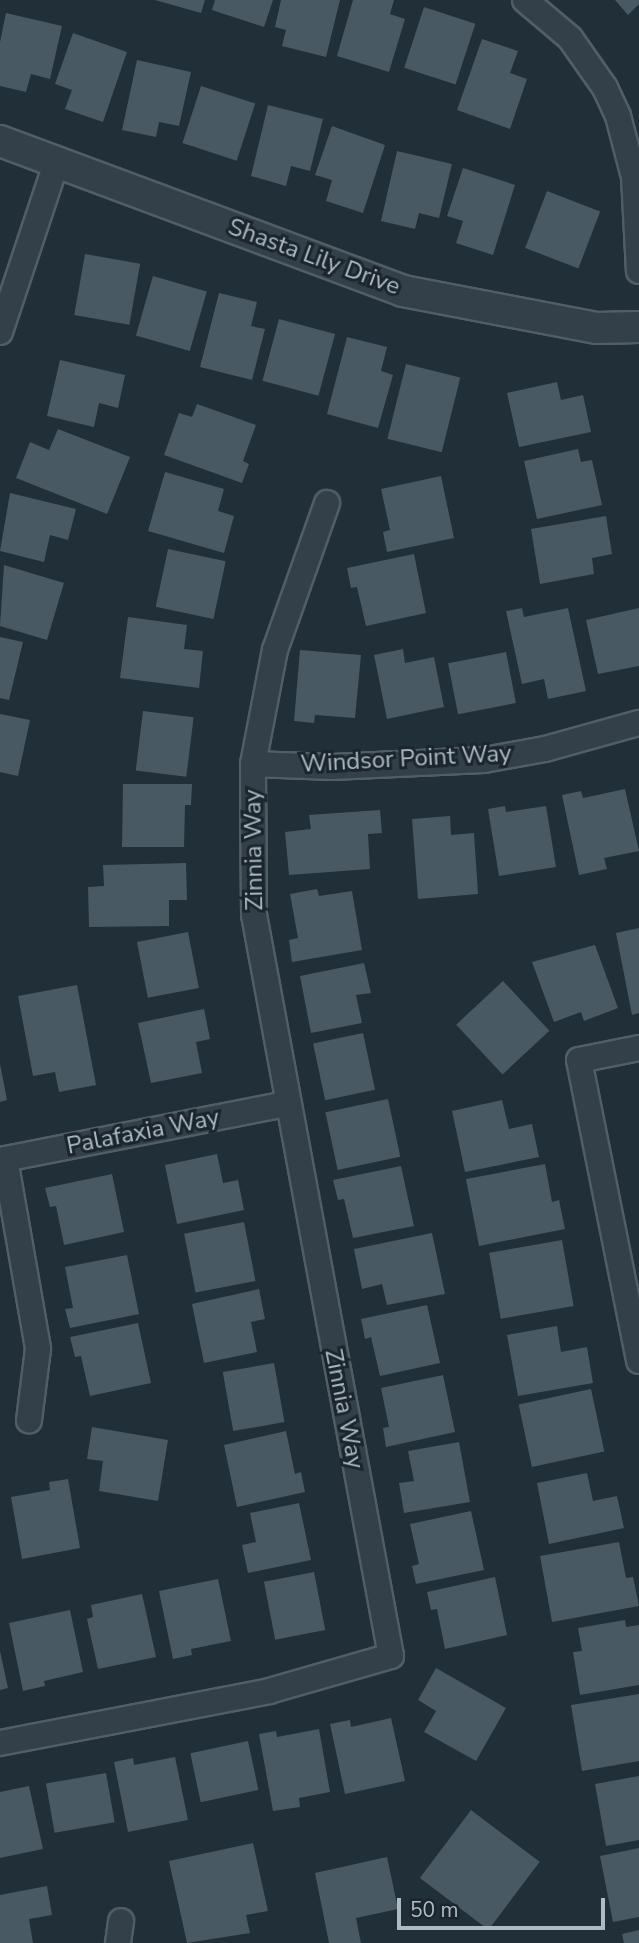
<!DOCTYPE html>
<html>
<head>
<meta charset="utf-8">
<style>
  body { margin:0 }
  #map { position:relative; width:639px; height:1943px; overflow:hidden; background:#202f38; font-family:"Nunito Sans",sans-serif }
  div>[style] { position:absolute }
  [style*='--x'] { left:calc(var(--x)*1px); top:calc(var(--y)*1px); width:calc(var(--w)*1px); rotate:calc(var(--a)*1deg) }
  .building>* { inset:0; background:#485964; transform-origin:0 0 }
  .roads { filter:drop-shadow(2px 0 #515e66) drop-shadow(-2px 0 #515e66) drop-shadow(0 2px #515e66) drop-shadow(0 -2px #515e66) }
  .minor>* { height:24px; margin:-12px; padding:0 12px; transform-origin:12px; border-radius:12px; background:#344049 }
  .tertiary>* { height:30px; margin:-15px; padding:0 15px; transform-origin:15px; border-radius:15px; background:#344049 }
  span { translate:-50% -50%; white-space:nowrap; text-align:center; line-height:1.15; -webkit-text-stroke:6px #1a252d; paint-order:stroke }
  .street-label { font-size:24px; color:#aebbc5 }
  .scale { position:absolute; left:397px; top:1898px; width:208px; height:32px; box-sizing:border-box; border:4px solid #aebbc5; border-top:0; padding-left:9px; font-size:21px; line-height:24px; white-space:nowrap; color:#aebbc5; -webkit-text-stroke:5px #1a252d; paint-order:stroke }
</style>
</head>
<body>
<div id="map">
  <div class="building">
    <i style="clip-path:polygon(155px 0,205px 0,201px 13px)"></i>
    <i style="clip-path:polygon(215px 0,273px 0,264px 27px,212px 10px)"></i>
    <i style="clip-path:polygon(281px 0,340px 0,326px 57px,282px 46px,286px 30px,275px 27px)"></i>
    <i style="clip-path:polygon(353px 0,394px 0,390px 14px,405px 19px,389px 72px,337px 56px)"></i>
    <i style="clip-path:polygon(615px 0,639px 0,639px 4px,628px 15px)"></i>
    <i style="left:424px;top:7px;width:54px;height:64px;rotate:18deg"></i>
    <i style="clip-path:polygon(6px 13px,62px 26px,50px 79px,31px 74px,26px 92px,0 86px,0 42px)"></i>
    <i style="clip-path:polygon(73px 33px,127px 52px,103px 122px,65px 109px,72px 90px,55px 84px)"></i>
    <i style="clip-path:polygon(482px 39px,518px 51px,510px 73px,527px 79px,510px 129px,457px 110px)"></i>
    <i style="clip-path:polygon(137px 60px,191px 72px,179px 126px,159px 122px,156px 137px,122px 130px)"></i>
    <i style="left:201px;top:86px;width:57px;height:60px;rotate:18deg"></i>
    <i style="clip-path:polygon(268px 105px,323px 119px,310px 171px,291px 166px,286px 186px,251px 176px)"></i>
    <i style="clip-path:polygon(332px 126px,385px 145px,363px 213px,326px 201px,332px 180px,315px 175px)"></i>
    <i style="clip-path:polygon(397px 151px,452px 164px,439px 218px,419px 213px,415px 229px,381px 221px)"></i>
    <i style="clip-path:polygon(463px 168px,515px 185px,493px 255px,456px 243px,463px 221px,447px 216px)"></i>
    <i style="left:547px;top:191px;width:57px;height:61px;rotate:21deg"></i>
    <i style="left:85px;top:254px;width:56px;height:62px;rotate:10deg"></i>
    <i style="left:153px;top:276px;width:56px;height:62px;rotate:16deg"></i>
    <i style="clip-path:polygon(219px 293px,257px 302px,251px 326px,265px 329px,252px 380px,200px 367px)"></i>
    <i style="left:279px;top:319px;width:58px;height:64px;rotate:15deg"></i>
    <i style="clip-path:polygon(347px 337px,387px 347px,381px 371px,393px 375px,378px 428px,327px 414px)"></i>
    <i style="clip-path:polygon(60px 360px,125px 375px,118px 408px,99px 403px,94px 427px,47px 416px)"></i>
    <i style="left:406px;top:364px;width:56px;height:77px;rotate:14deg"></i>
    <i style="clip-path:polygon(557px 382px,561px 400px,583px 395px,591px 432px,519px 447px,507px 393px)"></i>
    <i style="clip-path:polygon(197px 404px,256px 425px,243px 461px,249px 464px,242px 483px,164px 455px,179px 413px,192px 417px)"></i>
    <i style="clip-path:polygon(58px 429px,130px 457px,107px 514px,16px 478px,30px 442px,49px 450px)"></i>
    <i style="clip-path:polygon(578px 449px,581px 462px,592px 460px,602px 505px,537px 519px,524px 461px)"></i>
    <i style="clip-path:polygon(165px 472px,224px 489px,218px 511px,234px 516px,224px 553px,148px 531px)"></i>
    <i style="clip-path:polygon(441px 476px,454px 538px,387px 552px,383px 532px,390px 530px,381px 489px)"></i>
    <i style="clip-path:polygon(10px 493px,76px 509px,68px 540px,50px 535px,44px 562px,0 551px)"></i>
    <i style="clip-path:polygon(606px 516px,612px 554px,592px 558px,594px 574px,540px 584px,531px 529px)"></i>
    <i style="left:168px;top:549px;width:59px;height:59px;rotate:12deg"></i>
    <i style="clip-path:polygon(414px 554px,426px 613px,366px 626px,357px 587px,351px 588px,347px 568px)"></i>
    <i style="clip-path:polygon(4px 565px,64px 583px,47px 640px,0 626px)"></i>
    <i style="clip-path:polygon(522px 608px,524px 617px,568px 608px,586px 691px,548px 699px,544px 679px,522px 684px,506px 611px)"></i>
    <i style="clip-path:polygon(639px 608px,639px 666px,598px 674px,586px 620px)"></i>
    <i style="clip-path:polygon(128px 617px,187px 625px,184px 649px,203px 651px,199px 688px,120px 678px)"></i>
    <i style="clip-path:polygon(0 637px,23px 642px,9px 700px,0 698px)"></i>
    <i style="clip-path:polygon(403px 649px,405px 663px,434px 657px,444px 707px,387px 719px,374px 655px)"></i>
    <i style="clip-path:polygon(300px 650px,361px 655px,355px 718px,315px 715px,314px 723px,294px 721px)"></i>
    <i style="left:506px;top:652px;width:52px;height:59px;rotate:79deg"></i>
    <i style="left:143px;top:711px;width:51px;height:60px;rotate:7deg"></i>
    <i style="clip-path:polygon(0 714px,30px 720px,18px 776px,0 772px)"></i>
    <i style="clip-path:polygon(123px 784px,192px 784px,191px 805px,185px 805px,184px 847px,122px 847px)"></i>
    <i style="clip-path:polygon(625px 789px,639px 851px,604px 858px,607px 869px,579px 875px,562px 795px,581px 791px,583px 798px)"></i>
    <i style="clip-path:polygon(505px 806px,506px 812px,546px 806px,556px 867px,499px 876px,488px 809px)"></i>
    <i style="clip-path:polygon(380px 810px,382px 833px,368px 834px,370px 869px,289px 875px,285px 832px,311px 829px,309px 815px)"></i>
    <i style="clip-path:polygon(450px 816px,451px 835px,474px 833px,478px 894px,418px 899px,412px 819px)"></i>
    <i style="clip-path:polygon(186px 863px,187px 900px,169px 900px,169px 926px,89px 927px,88px 887px,104px 886px,103px 865px)"></i>
    <i style="clip-path:polygon(317px 889px,319px 896px,352px 891px,362px 950px,292px 962px,289px 940px,298px 938px,290px 894px)"></i>
    <i style="clip-path:polygon(639px 928px,639px 1013px,632px 1015px,616px 933px)"></i>
    <i style="left:188px;top:932px;width:57px;height:52px;rotate:79deg"></i>
    <i style="clip-path:polygon(595px 945px,618px 1008px,584px 1021px,581px 1012px,554px 1022px,532px 962px)"></i>
    <i style="clip-path:polygon(364px 963px,371px 993px,356px 995px,362px 1023px,311px 1033px,300px 976px)"></i>
    <i style="left:503px;top:981px;width:68px;height:64px;rotate:47deg"></i>
    <i style="clip-path:polygon(77px 985px,96px 1085px,59px 1092px,55px 1072px,33px 1076px,18px 996px)"></i>
    <i style="clip-path:polygon(204px 1009px,210px 1039px,196px 1042px,202px 1073px,151px 1083px,138px 1023px)"></i>
    <i style="left:363px;top:1033px;width:58px;height:51px;rotate:78deg"></i>
    <i style="clip-path:polygon(0 1064px,7px 1100px,0 1102px)"></i>
    <i style="left:388px;top:1099px;width:59px;height:64px;rotate:78deg"></i>
    <i style="clip-path:polygon(502px 1100px,509px 1129px,532px 1124px,539px 1157px,465px 1172px,452px 1111px)"></i>
    <i style="clip-path:polygon(217px 1154px,223px 1183px,238px 1180px,244px 1210px,177px 1224px,165px 1165px)"></i>
    <i style="clip-path:polygon(545px 1164px,552px 1202px,559px 1200px,565px 1229px,479px 1246px,466px 1179px)"></i>
    <i style="clip-path:polygon(401px 1166px,414px 1226px,353px 1238px,344px 1199px,338px 1200px,333px 1180px)"></i>
    <i style="clip-path:polygon(112px 1174px,124px 1232px,64px 1245px,56px 1206px,50px 1207px,45px 1188px)"></i>
    <i style="left:244px;top:1222px;width:60px;height:61px;rotate:79deg"></i>
    <i style="clip-path:polygon(432px 1233px,445px 1294px,387px 1305px,382px 1284px,362px 1289px,354px 1249px)"></i>
    <i style="left:562px;top:1240px;width:67px;height:74px;rotate:80deg"></i>
    <i style="clip-path:polygon(127px 1255px,139px 1314px,70px 1328px,65px 1309px,73px 1308px,65px 1267px)"></i>
    <i style="clip-path:polygon(259px 1289px,265px 1319px,251px 1322px,257px 1352px,204px 1363px,192px 1304px)"></i>
    <i style="clip-path:polygon(427px 1305px,440px 1363px,380px 1376px,371px 1337px,365px 1339px,361px 1319px)"></i>
    <i style="clip-path:polygon(138px 1323px,151px 1383px,90px 1396px,81px 1356px,75px 1357px,70px 1337px)"></i>
    <i style="clip-path:polygon(557px 1326px,561px 1352px,587px 1347px,593px 1383px,518px 1396px,507px 1335px)"></i>
    <i style="left:274px;top:1363px;width:60px;height:52px;rotate:80deg"></i>
    <i style="clip-path:polygon(443px 1375px,455px 1432px,386px 1447px,383px 1428px,389px 1427px,381px 1388px)"></i>
    <i style="left:591px;top:1389px;width:64px;height:74px;rotate:78deg"></i>
    <i style="clip-path:polygon(92px 1427px,168px 1440px,158px 1501px,99px 1491px,103px 1461px,87px 1459px)"></i>
    <i style="clip-path:polygon(286px 1431px,295px 1474px,301px 1472px,305px 1492px,237px 1507px,224px 1445px)"></i>
    <i style="clip-path:polygon(459px 1442px,470px 1502px,404px 1513px,399px 1483px,414px 1481px,408px 1451px)"></i>
    <i style="clip-path:polygon(587px 1473px,593px 1501px,617px 1496px,624px 1528px,549px 1544px,537px 1483px)"></i>
    <i style="clip-path:polygon(68px 1479px,80px 1548px,22px 1559px,11px 1497px,50px 1490px,49px 1482px)"></i>
    <i style="clip-path:polygon(299px 1503px,311px 1560px,248px 1573px,242px 1545px,256px 1542px,250px 1513px)"></i>
    <i style="clip-path:polygon(471px 1511px,484px 1570px,416px 1584px,412px 1566px,419px 1564px,410px 1524px)"></i>
    <i style="clip-path:polygon(619px 1542px,626px 1578px,633px 1577px,639px 1606px,552px 1622px,540px 1556px)"></i>
    <i style="left:314px;top:1572px;width:59px;height:51px;rotate:79deg"></i>
    <i style="clip-path:polygon(495px 1577px,507px 1635px,445px 1649px,437px 1609px,431px 1610px,427px 1592px)"></i>
    <i style="clip-path:polygon(218px 1579px,231px 1641px,191px 1649px,192px 1655px,173px 1659px,159px 1591px)"></i>
    <i style="clip-path:polygon(142px 1594px,156px 1657px,98px 1669px,87px 1619px,93px 1617px,91px 1605px)"></i>
    <i style="clip-path:polygon(70px 1610px,83px 1672px,44px 1681px,45px 1686px,23px 1691px,9px 1623px)"></i>
    <i style="clip-path:polygon(625px 1620px,626px 1627px,639px 1625px,639px 1685px,580px 1695px,573px 1652px,582px 1651px,578px 1628px)"></i>
    <i style="clip-path:polygon(0 1651px,8px 1688px,0 1690px)"></i>
    <i style="clip-path:polygon(436px 1668px,506px 1708px,476px 1761px,424px 1732px,436px 1711px,418px 1700px)"></i>
    <i style="clip-path:polygon(639px 1694px,639px 1761px,582px 1771px,571px 1705px)"></i>
    <i style="clip-path:polygon(391px 1718px,405px 1781px,345px 1794px,330px 1724px,350px 1720px,351px 1727px)"></i>
    <i style="clip-path:polygon(319px 1729px,330px 1792px,299px 1798px,300px 1807px,273px 1811px,259px 1734px,276px 1731px,277px 1737px)"></i>
    <i style="left:248px;top:1741px;width:50px;height:59px;rotate:78deg"></i>
    <i style="clip-path:polygon(175px 1757px,188px 1820px,128px 1832px,114px 1762px,133px 1758px,134px 1765px)"></i>
    <i style="left:106px;top:1773px;width:50px;height:61px;rotate:80deg"></i>
    <i style="clip-path:polygon(639px 1776px,639px 1840px,606px 1846px,595px 1784px)"></i>
    <i style="clip-path:polygon(29px 1786px,43px 1849px,0 1858px,0 1792px)"></i>
    <i style="left:471px;top:1810px;width:86px;height:85px;rotate:37deg"></i>
    <i style="clip-path:polygon(253px 1843px,268px 1911px,246px 1915px,250px 1933px,187px 1943px,169px 1861px)"></i>
    <i style="clip-path:polygon(639px 1848px,639px 1917px,613px 1922px,600px 1856px)"></i>
    <i style="clip-path:polygon(387px 1857px,398px 1909px,356px 1918px,361px 1943px,329px 1943px,315px 1873px)"></i>
    <i style="clip-path:polygon(47px 1886px,52px 1915px,29px 1919px,33px 1943px,0 1943px,0 1895px)"></i>
    <i style="clip-path:polygon(639px 1930px,639px 1943px,624px 1943px,622px 1934px)"></i>
  </div>
  <div class="roads">
    <div class="minor">
      <i style="--x:525;--y:0;--w:59;--a:40.2"></i>
      <i style="--x:570;--y:38;--w:61;--a:55"></i>
      <i style="--x:605;--y:88;--w:31;--a:65"></i>
      <i style="--x:618;--y:116;--w:63;--a:75.3"></i>
      <i style="--x:634;--y:177;--w:94;--a:87"></i>
      <i style="--x:0;--y:332;--w:180;--a:-71.6"></i>
      <i style="--x:253;--y:764;--w:79;--a:2.2"></i>
      <i style="--x:332;--y:767;--w:152;--a:-2.6"></i>
      <i style="--x:484;--y:760;--w:62;--a:-10.2"></i>
      <i style="--x:545;--y:749;--w:98;--a:-15.5"></i>
      <i style="--x:639;--y:1048;--w:61;--a:168.7"></i>
      <i style="--x:579;--y:1060;--w:307;--a:78.7"></i>
      <i style="--x:5;--y:1159;--w:193;--a:80.1"></i>
      <i style="--x:38;--y:1349;--w:72;--a:97.2"></i>
      <i style="--x:0;--y:1160;--w:291;--a:-11.1"></i>
      <i style="--x:0;--y:1743;--w:274;--a:-10.9"></i>
      <i style="--x:269;--y:1691;--w:127;--a:-16"></i>
      <i style="--x:391;--y:1656;--w:754;--a:-100.47"></i>
      <i style="--x:254;--y:915;--w:151;--a:-90.4"></i>
      <i style="--x:253;--y:764;--w:116;--a:-79.1"></i>
      <i style="--x:275;--y:650;--w:156;--a:-70.5"></i>
      <i style="--x:118;--y:1943;--w:22;--a:-82"></i>
    </div>
    <div class="tertiary">
      <i style="--x:0;--y:141;--w:430;--a:20.4"></i>
      <i style="--x:403;--y:291;--w:197;--a:10.8"></i>
      <i style="--x:597;--y:328;--w:42;--a:-1.4"></i>
    </div>
  </div>
  <div class="street-label">
    <span style="left:314px;top:257px;rotate:20deg">Shasta Lily Drive</span>
    <span style="left:406px;top:759px;rotate:-3deg">Windsor Point Way</span>
    <span style="left:254px;top:850px;rotate:-91deg">Zinnia Way</span>
    <span style="left:143px;top:1132px;rotate:-11deg">Palafaxia Way</span>
    <span style="left:344px;top:1409px;rotate:79deg">Zinnia Way</span>
  </div>
  <div class="scale">50 m</div>
</div>
</body>
</html>
